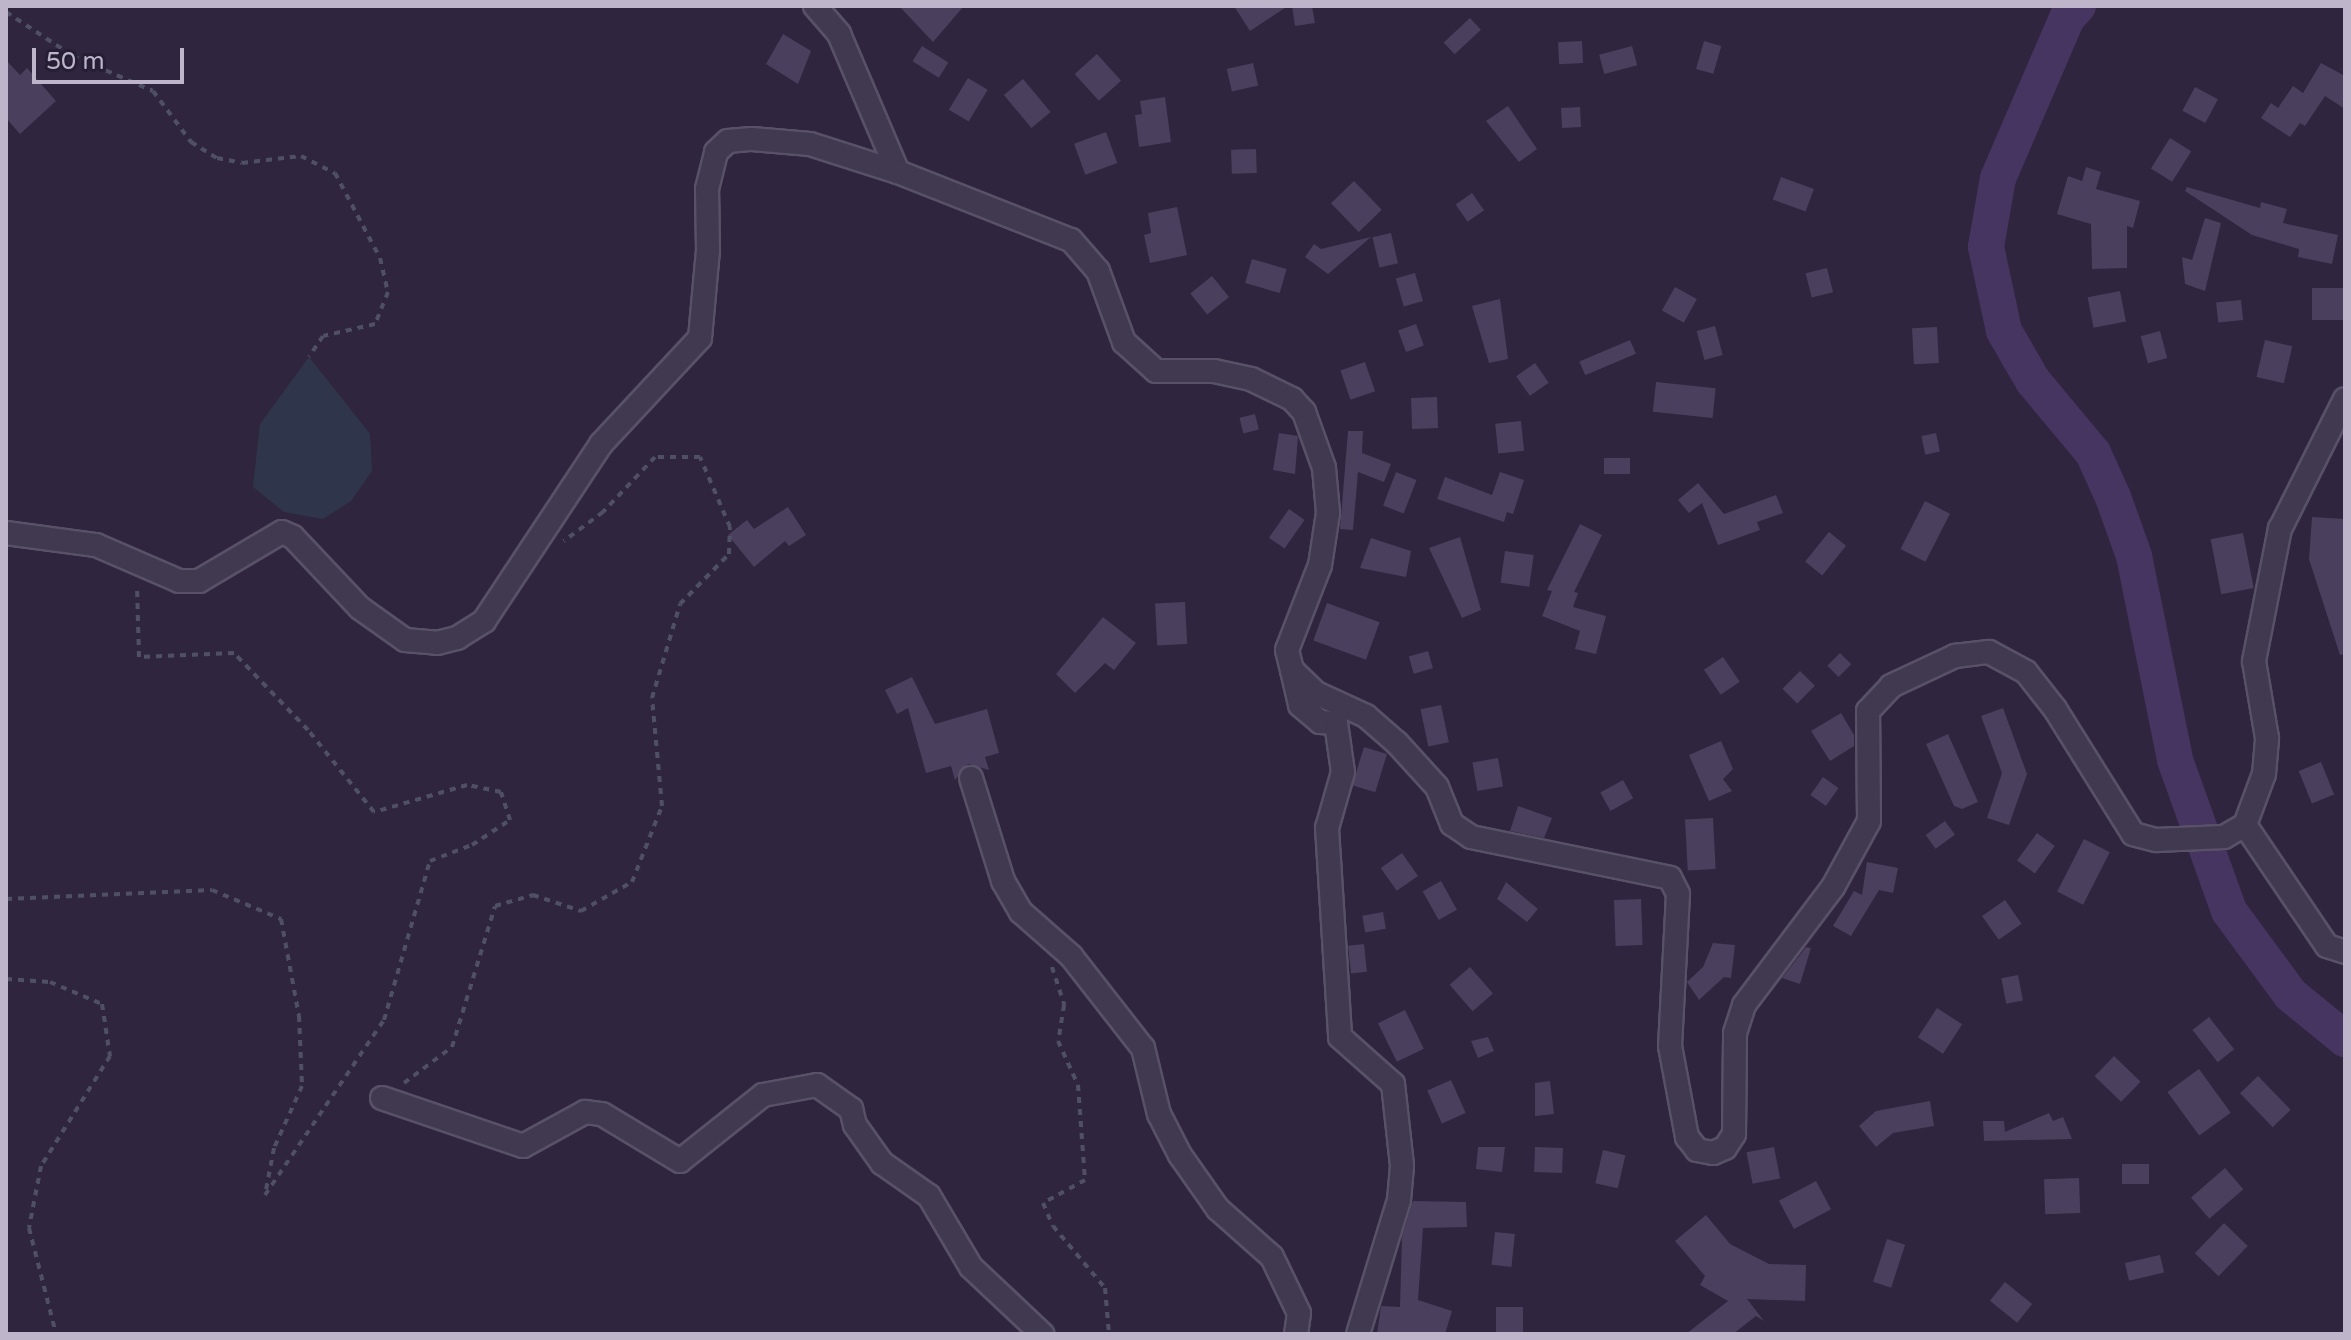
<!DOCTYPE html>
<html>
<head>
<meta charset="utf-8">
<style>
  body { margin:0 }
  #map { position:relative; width:2351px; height:1340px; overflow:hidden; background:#2f253f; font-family:"Varela Round",sans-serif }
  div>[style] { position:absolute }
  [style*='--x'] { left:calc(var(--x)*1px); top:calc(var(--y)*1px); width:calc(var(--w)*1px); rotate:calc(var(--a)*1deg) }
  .green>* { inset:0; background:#2f364b }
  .river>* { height:36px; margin:-18px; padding:0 18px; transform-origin:18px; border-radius:18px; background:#473561 }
  .building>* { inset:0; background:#4a3f5d; transform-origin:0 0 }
  .path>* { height:4px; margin-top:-2px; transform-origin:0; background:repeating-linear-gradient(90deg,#4f5066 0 6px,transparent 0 12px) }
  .roads { filter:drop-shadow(2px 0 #595167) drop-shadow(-2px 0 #595167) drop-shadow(0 2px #595167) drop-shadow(0 -2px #595167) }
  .minor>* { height:22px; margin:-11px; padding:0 11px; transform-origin:11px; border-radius:11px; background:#41394f }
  span { translate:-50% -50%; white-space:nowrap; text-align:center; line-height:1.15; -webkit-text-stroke:7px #261e34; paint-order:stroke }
  .frame { position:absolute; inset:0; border:8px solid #beb5ca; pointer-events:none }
  .scale { position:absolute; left:32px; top:48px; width:152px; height:36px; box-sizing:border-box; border:4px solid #beb5ca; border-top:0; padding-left:10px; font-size:24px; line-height:28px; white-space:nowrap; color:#beb5ca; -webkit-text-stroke:6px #261e34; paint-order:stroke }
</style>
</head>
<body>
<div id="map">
  <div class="green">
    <i style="clip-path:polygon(309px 357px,370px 434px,372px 471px,351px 501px,323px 519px,284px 512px,253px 487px,260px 424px)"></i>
  </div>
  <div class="river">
    <i style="--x:2078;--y:6;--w:16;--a:133"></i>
    <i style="--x:2067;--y:18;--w:174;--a:113.3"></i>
    <i style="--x:1998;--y:178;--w:70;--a:99.9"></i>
    <i style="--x:1986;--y:247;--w:86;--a:77.9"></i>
    <i style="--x:2004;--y:331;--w:58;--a:59.9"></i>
    <i style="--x:2033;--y:381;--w:94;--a:50.2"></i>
    <i style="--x:2093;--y:453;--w:48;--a:65.6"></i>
    <i style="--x:2113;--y:497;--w:63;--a:70.4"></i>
    <i style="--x:2134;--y:556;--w:208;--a:78.6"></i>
    <i style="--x:2175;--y:760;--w:160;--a:70.3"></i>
    <i style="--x:2229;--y:911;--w:104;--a:53.6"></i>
    <i style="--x:2291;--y:995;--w:70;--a:39.2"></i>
  </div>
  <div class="building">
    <i style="clip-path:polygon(899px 6px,964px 6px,933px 42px)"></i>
    <i style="clip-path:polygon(1234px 6px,1288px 6px,1250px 31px)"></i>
    <i style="clip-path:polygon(1292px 6px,1312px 6px,1315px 23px,1295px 26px)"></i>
    <i style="left:1470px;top:18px;width:16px;height:36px;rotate:47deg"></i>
    <i style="clip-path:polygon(783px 34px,811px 51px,798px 84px,766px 64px)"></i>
    <i style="left:1582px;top:41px;width:22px;height:24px;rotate:87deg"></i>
    <i style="left:1704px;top:41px;width:18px;height:29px;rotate:16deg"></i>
    <i style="left:922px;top:46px;width:31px;height:18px;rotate:32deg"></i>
    <i style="left:1632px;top:46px;width:20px;height:34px;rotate:75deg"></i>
    <i style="left:1097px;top:54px;width:36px;height:30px;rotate:48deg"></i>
    <i style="clip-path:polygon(6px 60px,20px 75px,27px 68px,56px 101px,20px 134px,6px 118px)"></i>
    <i style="left:1253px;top:63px;width:23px;height:27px;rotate:77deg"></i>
    <i style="clip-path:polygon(2321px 63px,2345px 76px,2345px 109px,2325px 96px,2305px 126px,2300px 123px,2290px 137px,2261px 118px,2271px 103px,2278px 108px,2293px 86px,2303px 93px)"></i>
    <i style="left:968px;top:78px;width:23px;height:37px;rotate:31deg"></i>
    <i style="left:1023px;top:79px;width:43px;height:25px;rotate:50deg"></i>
    <i style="left:2195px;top:87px;width:26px;height:27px;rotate:28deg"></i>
    <i style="clip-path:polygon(1165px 97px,1171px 142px,1139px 147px,1135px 115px,1142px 114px,1140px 101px)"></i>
    <i style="clip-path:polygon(1508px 106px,1537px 149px,1519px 162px,1486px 121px)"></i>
    <i style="left:1580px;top:107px;width:20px;height:19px;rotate:87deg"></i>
    <i style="left:1106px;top:132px;width:33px;height:34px;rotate:70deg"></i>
    <i style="left:2170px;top:138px;width:25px;height:36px;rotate:32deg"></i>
    <i style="left:1256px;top:149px;width:24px;height:25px;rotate:88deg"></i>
    <i style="clip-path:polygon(2086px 167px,2101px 172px,2096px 189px,2140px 201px,2133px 228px,2127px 226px,2127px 268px,2092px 269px,2091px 224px,2057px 214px,2068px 176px,2082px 181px)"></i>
    <i style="left:1781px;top:177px;width:35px;height:24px;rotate:20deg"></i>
    <i style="left:1354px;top:181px;width:40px;height:32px;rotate:46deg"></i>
    <i style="clip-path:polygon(2187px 187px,2260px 208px,2261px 202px,2287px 209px,2283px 223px,2338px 235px,2332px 264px,2298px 257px,2299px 249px,2252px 235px,2185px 191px)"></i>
    <i style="left:1472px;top:193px;width:21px;height:20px;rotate:55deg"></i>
    <i style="clip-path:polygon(1177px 207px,1187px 255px,1150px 263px,1144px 235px,1151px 233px,1148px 213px)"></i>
    <i style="clip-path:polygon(2205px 218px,2221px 223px,2205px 291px,2185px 284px,2182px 257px,2192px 260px)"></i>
    <i style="left:1391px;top:233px;width:31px;height:19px;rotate:77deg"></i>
    <i style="clip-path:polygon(1371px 237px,1328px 274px,1305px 257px,1314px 244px,1321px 249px)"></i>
    <i style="left:1252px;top:259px;width:36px;height:25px;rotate:16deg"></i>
    <i style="left:1827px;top:268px;width:25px;height:22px;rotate:76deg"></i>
    <i style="left:1415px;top:273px;width:29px;height:20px;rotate:74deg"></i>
    <i style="left:1212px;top:276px;width:27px;height:28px;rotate:51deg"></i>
    <i style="left:1675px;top:287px;width:25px;height:27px;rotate:29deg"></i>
    <i style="left:2312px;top:288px;width:32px;height:32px"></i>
    <i style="left:2120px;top:291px;width:31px;height:33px;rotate:79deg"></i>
    <i style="clip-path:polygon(1500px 299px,1508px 359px,1489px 363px,1472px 306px)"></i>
    <i style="left:2241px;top:300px;width:20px;height:25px;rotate:84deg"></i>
    <i style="left:1416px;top:324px;width:23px;height:19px;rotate:70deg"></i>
    <i style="left:1715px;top:326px;width:30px;height:19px;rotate:75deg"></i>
    <i style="left:1937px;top:327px;width:36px;height:25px;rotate:87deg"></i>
    <i style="left:2160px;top:331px;width:28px;height:20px;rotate:75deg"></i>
    <i style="left:1630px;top:340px;width:15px;height:55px;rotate:67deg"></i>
    <i style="left:2265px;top:340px;width:28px;height:38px;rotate:13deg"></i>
    <i style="left:1365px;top:362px;width:31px;height:26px;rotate:71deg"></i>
    <i style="left:1535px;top:363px;width:24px;height:23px;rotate:55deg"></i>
    <i style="left:1656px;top:382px;width:60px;height:30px;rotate:6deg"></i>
    <i style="left:1437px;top:397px;width:31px;height:26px;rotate:88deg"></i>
    <i style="left:1255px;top:414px;width:16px;height:16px;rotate:76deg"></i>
    <i style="left:1521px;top:421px;width:30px;height:26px;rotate:84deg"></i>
    <i style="clip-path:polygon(1348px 431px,1363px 431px,1362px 453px,1391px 464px,1384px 482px,1358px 472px,1353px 530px,1340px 529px)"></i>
    <i style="clip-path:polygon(1279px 433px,1298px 436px,1295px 474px,1273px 470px)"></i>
    <i style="left:1936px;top:433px;width:19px;height:15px;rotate:78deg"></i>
    <i style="left:1604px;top:458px;width:26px;height:16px"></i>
    <i style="left:1396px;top:472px;width:22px;height:36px;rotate:21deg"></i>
    <i style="clip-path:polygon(1500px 472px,1524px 480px,1513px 514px,1507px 512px,1504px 522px,1437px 499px,1445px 477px,1492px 495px)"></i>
    <i style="clip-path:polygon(1698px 483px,1724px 514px,1776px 495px,1783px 513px,1757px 522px,1760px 530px,1718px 545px,1702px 503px,1689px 513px,1678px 500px)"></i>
    <i style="left:1925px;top:501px;width:28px;height:54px;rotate:27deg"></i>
    <i style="clip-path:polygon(788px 507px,806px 535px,789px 546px,785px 541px,754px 567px,728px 535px,747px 520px,754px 529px)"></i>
    <i style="left:1289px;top:509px;width:19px;height:35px;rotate:35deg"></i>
    <i style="clip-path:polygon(2312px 517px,2345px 519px,2345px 654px,2340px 655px,2309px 559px)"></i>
    <i style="clip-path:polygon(1580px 524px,1602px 535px,1574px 592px,1578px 593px,1573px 607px,1606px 616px,1596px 654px,1575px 649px,1580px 631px,1542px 616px,1552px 591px,1547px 590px)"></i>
    <i style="left:1829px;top:532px;width:22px;height:38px;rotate:39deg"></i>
    <i style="left:2243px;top:533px;width:56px;height:33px;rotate:79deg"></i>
    <i style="clip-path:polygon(1460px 537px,1481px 610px,1462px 618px,1429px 548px)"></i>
    <i style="clip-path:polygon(1371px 538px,1411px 551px,1406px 577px,1360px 568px)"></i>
    <i style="left:1505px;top:551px;width:29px;height:32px;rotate:8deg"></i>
    <i style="left:1185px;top:602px;width:42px;height:30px;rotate:87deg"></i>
    <i style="left:1327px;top:603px;width:56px;height:40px;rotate:20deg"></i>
    <i style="clip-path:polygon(1103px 617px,1136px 643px,1114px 670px,1105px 663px,1075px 693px,1056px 674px)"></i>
    <i style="left:1428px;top:651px;width:18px;height:20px;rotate:74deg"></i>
    <i style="left:1840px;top:653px;width:16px;height:18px;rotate:45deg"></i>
    <i style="left:1723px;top:657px;width:30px;height:23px;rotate:56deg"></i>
    <i style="left:1800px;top:671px;width:21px;height:25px;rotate:45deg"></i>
    <i style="clip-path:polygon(912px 677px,935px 724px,987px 709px,999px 753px,985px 757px,989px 770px,968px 764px,955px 780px,951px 766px,926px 773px,908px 708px,897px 714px,885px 690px)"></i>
    <i style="left:1441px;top:705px;width:38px;height:21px;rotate:78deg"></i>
    <i style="clip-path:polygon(2003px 708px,2027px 774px,2009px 825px,1987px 818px,2002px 773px,1981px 716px)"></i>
    <i style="clip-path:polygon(1841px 713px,1854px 735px,1854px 746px,1830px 761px,1811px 731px)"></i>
    <i style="clip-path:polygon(1948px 734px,1978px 802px,1962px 809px,1954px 806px,1926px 744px)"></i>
    <i style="clip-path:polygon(1721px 741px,1733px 769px,1723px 779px,1732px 791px,1709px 801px,1689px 755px)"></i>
    <i style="left:1364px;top:747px;width:24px;height:40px;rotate:17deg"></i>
    <i style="left:1498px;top:758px;width:29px;height:26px;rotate:80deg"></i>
    <i style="left:2321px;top:762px;width:35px;height:24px;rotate:68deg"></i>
    <i style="left:1823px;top:777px;width:19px;height:22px;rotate:35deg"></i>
    <i style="left:1623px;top:780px;width:21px;height:26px;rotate:61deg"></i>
    <i style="clip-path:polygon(1518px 806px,1552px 818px,1544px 838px,1510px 831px)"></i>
    <i style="left:1713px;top:818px;width:51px;height:28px;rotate:87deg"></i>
    <i style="left:1945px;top:821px;width:17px;height:24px;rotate:54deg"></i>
    <i style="left:2037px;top:833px;width:22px;height:34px;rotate:36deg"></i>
    <i style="left:2084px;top:839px;width:29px;height:59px;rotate:27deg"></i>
    <i style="left:1402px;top:853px;width:28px;height:26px;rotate:55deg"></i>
    <i style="clip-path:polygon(1867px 862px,1898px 868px,1893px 893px,1879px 890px,1851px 936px,1833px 926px,1854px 891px,1862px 895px)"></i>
    <i style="left:1441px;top:881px;width:33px;height:21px;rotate:61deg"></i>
    <i style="clip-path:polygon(1506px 882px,1538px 909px,1527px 922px,1497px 899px)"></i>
    <i style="left:1641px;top:899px;width:46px;height:27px;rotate:88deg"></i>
    <i style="left:2005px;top:900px;width:29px;height:28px;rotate:55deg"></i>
    <i style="left:1383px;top:912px;width:17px;height:21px;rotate:80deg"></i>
    <i style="clip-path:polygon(1713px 943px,1735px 945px,1731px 978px,1724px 977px,1699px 1000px,1687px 982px,1703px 967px)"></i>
    <i style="left:1364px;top:944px;width:28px;height:16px;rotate:84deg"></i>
    <i style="clip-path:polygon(1806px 947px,1811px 948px,1800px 984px,1782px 978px)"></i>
    <i style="left:1470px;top:967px;width:35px;height:27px;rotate:49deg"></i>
    <i style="left:2018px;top:975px;width:26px;height:17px;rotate:79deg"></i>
    <i style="left:1937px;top:1008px;width:30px;height:35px;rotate:33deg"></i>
    <i style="left:1405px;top:1010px;width:43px;height:30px;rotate:64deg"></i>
    <i style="left:2209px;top:1017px;width:41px;height:21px;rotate:52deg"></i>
    <i style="clip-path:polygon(1488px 1037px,1494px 1051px,1478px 1058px,1471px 1041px)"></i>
    <i style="left:2114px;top:1056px;width:37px;height:28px;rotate:44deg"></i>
    <i style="left:2199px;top:1069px;width:54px;height:39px;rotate:54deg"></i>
    <i style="left:2258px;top:1076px;width:47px;height:25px;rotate:46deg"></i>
    <i style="left:1451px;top:1080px;width:36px;height:26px;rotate:66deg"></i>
    <i style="clip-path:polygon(1550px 1081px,1554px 1114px,1535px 1116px,1535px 1083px)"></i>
    <i style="clip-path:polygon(1930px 1101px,1934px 1126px,1893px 1133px,1876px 1147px,1859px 1126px,1876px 1111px)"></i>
    <i style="clip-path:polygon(2049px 1113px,2053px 1121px,2063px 1117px,2072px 1139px,1984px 1141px,1983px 1121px,2004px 1121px,2005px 1132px)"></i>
    <i style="clip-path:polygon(1478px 1147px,1505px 1147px,1502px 1172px,1476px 1169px)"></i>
    <i style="left:1535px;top:1147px;width:28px;height:25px;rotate:2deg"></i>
    <i style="left:1774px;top:1147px;width:32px;height:28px;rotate:79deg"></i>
    <i style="left:1603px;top:1150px;width:23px;height:34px;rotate:13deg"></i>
    <i style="left:2122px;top:1164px;width:27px;height:20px"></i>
    <i style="left:2225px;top:1168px;width:28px;height:45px;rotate:49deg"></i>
    <i style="left:2079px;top:1178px;width:35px;height:35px;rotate:88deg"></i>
    <i style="left:1816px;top:1181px;width:32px;height:42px;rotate:62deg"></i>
    <i style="clip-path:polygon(1413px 1201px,1466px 1202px,1467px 1227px,1423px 1228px,1418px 1300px,1452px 1311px,1445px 1334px,1377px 1334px,1381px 1306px,1400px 1307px,1402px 1237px)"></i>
    <i style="clip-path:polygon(1706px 1215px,1730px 1244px,1769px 1264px,1806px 1265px,1805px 1301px,1747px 1299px,1764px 1321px,1756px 1316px,1733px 1334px,1686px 1334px,1728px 1301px,1700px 1285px,1705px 1276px,1675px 1241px)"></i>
    <i style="left:2224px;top:1223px;width:33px;height:42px;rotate:44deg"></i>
    <i style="left:1495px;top:1232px;width:20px;height:33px;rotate:6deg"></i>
    <i style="left:1887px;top:1239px;width:19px;height:45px;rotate:18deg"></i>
    <i style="left:2160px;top:1255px;width:18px;height:36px;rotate:77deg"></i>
    <i style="left:2005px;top:1282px;width:35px;height:24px;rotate:39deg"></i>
    <i style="left:1496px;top:1307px;width:27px;height:27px"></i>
  </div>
  <div class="path">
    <i style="--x:6;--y:12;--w:80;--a:33.3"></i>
    <i style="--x:73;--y:56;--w:87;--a:23.6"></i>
    <i style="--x:153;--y:91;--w:64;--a:53.3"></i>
    <i style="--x:191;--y:142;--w:31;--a:32"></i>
    <i style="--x:217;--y:158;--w:25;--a:11"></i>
    <i style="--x:242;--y:163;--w:59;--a:-6.8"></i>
    <i style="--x:301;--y:156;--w:38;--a:27"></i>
    <i style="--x:335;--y:173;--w:96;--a:62.1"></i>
    <i style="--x:380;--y:258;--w:35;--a:77"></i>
    <i style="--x:388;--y:292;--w:35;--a:112"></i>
    <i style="--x:375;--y:324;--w:53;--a:167"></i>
    <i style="--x:323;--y:336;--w:25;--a:124"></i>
    <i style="--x:6;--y:899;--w:206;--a:-2.5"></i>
    <i style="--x:212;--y:890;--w:75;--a:22.8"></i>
    <i style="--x:281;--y:919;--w:99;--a:79.5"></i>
    <i style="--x:299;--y:1016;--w:70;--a:87.5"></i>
    <i style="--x:302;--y:1086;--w:68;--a:114.3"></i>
    <i style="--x:274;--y:1148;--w:48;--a:100.8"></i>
    <i style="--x:265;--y:1195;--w:212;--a:-55.8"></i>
    <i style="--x:384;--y:1020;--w:166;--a:-73.9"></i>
    <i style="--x:430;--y:861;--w:45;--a:-20.9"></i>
    <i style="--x:472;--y:845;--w:45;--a:-33.3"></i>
    <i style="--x:510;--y:820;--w:29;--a:-108"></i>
    <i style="--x:501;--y:792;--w:35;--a:-168"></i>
    <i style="--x:467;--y:785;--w:97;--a:163.8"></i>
    <i style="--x:374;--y:812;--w:105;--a:-128.8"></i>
    <i style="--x:308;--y:730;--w:107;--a:-133.9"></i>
    <i style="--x:234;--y:653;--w:95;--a:177.6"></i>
    <i style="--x:139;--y:657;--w:72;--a:-91.6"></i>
    <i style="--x:1052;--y:967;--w:40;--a:72"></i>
    <i style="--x:1064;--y:1005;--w:36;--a:99"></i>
    <i style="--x:1058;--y:1041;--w:48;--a:65.6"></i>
    <i style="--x:1078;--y:1085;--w:95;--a:85.8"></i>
    <i style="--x:1085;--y:1180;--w:48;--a:151.3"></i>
    <i style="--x:1043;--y:1203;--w:25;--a:67"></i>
    <i style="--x:1053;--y:1226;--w:81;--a:50"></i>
    <i style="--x:1105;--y:1288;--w:46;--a:85"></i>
    <i style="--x:6;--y:979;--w:44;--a:3.9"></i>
    <i style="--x:50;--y:982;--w:56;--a:22.9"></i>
    <i style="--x:102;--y:1004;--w:53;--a:81.3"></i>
    <i style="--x:110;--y:1056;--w:130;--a:122.1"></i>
    <i style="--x:41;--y:1166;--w:63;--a:101"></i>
    <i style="--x:29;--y:1228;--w:109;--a:75.7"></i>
    <i style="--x:404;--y:1083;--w:60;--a:-36.9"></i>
    <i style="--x:452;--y:1047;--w:147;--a:-73"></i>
    <i style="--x:495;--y:906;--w:40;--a:-16"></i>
    <i style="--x:533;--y:895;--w:51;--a:18.4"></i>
    <i style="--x:581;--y:911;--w:59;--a:-29.6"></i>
    <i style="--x:632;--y:882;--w:82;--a:-68.5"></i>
    <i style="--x:662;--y:806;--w:108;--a:-95.3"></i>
    <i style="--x:652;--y:698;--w:98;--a:-73.4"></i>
    <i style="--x:680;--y:604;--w:70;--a:-45.6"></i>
    <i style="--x:729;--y:554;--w:27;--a:-88"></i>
    <i style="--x:730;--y:527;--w:76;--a:-113.2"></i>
    <i style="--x:700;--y:457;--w:45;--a:180"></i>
    <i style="--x:655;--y:457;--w:76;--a:133.4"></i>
    <i style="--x:603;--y:512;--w:49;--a:143.4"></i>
  </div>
  <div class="roads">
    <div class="minor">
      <i style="--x:815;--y:6;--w:37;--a:49"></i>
      <i style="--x:839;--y:34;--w:150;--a:66.9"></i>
      <i style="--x:6;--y:533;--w:91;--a:7.6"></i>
      <i style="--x:96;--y:545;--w:90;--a:23.4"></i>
      <i style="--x:179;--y:581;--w:20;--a:0"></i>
      <i style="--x:199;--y:581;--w:96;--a:-30.6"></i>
      <i style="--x:282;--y:532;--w:12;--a:24"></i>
      <i style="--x:293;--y:537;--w:98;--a:46.7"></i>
      <i style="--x:360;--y:608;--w:55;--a:35.4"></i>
      <i style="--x:405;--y:640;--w:32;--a:5"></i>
      <i style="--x:437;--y:643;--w:21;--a:-14"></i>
      <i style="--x:457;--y:638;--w:32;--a:-32"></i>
      <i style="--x:484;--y:621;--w:212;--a:-56.5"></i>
      <i style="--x:601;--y:444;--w:145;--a:-47"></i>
      <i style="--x:700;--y:338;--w:88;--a:-84.8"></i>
      <i style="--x:708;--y:250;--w:61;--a:-90.9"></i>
      <i style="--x:707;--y:189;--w:38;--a:-76"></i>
      <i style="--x:716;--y:152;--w:16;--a:-43"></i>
      <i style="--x:728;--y:141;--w:24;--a:-5"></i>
      <i style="--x:752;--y:139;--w:58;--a:4.9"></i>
      <i style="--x:810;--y:144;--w:92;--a:17.7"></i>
      <i style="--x:898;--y:172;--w:186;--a:21.5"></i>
      <i style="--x:1071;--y:240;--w:41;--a:48.9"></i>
      <i style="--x:1098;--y:271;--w:76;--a:69.9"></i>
      <i style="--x:1124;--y:342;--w:43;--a:42.2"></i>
      <i style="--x:1156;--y:371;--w:58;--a:0"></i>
      <i style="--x:1214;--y:371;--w:38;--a:12"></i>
      <i style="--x:1251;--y:379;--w:46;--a:26"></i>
      <i style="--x:1292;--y:399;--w:18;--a:47"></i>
      <i style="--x:1304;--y:412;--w:59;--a:70.3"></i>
      <i style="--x:1324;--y:468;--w:45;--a:84.9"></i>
      <i style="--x:1328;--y:513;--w:53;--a:98.7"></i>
      <i style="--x:1320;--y:565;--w:91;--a:111.2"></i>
      <i style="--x:1287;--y:650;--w:21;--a:76"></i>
      <i style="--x:1292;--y:670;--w:33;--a:44"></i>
      <i style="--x:1316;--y:693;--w:55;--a:24.7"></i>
      <i style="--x:1366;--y:716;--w:41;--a:41.1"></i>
      <i style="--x:1397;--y:743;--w:59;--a:47.7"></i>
      <i style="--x:1437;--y:787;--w:40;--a:68"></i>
      <i style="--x:1452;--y:824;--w:23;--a:34"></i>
      <i style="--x:1471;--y:837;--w:203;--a:11.6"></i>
      <i style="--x:1670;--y:878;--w:18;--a:63"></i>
      <i style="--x:1678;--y:894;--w:152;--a:93"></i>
      <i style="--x:1670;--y:1046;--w:93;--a:79.4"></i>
      <i style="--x:1687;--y:1137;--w:16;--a:52"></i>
      <i style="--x:1697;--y:1150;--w:16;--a:11"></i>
      <i style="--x:1713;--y:1153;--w:13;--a:-23"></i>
      <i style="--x:1725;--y:1148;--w:17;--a:-57"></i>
      <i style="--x:1734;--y:1134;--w:101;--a:-89.4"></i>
      <i style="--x:1735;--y:1033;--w:29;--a:-72"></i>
      <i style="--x:1744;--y:1005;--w:148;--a:-53"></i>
      <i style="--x:1833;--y:887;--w:75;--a:-61.4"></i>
      <i style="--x:1869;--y:821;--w:110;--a:-90.5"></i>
      <i style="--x:1868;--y:711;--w:34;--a:-47"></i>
      <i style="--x:1891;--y:686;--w:71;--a:-25.1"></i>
      <i style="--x:1955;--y:656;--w:34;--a:-7"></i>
      <i style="--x:1989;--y:652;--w:42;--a:28.4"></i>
      <i style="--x:2026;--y:672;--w:47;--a:51.9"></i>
      <i style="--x:2055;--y:709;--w:147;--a:58"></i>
      <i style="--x:2133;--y:834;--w:24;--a:15"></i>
      <i style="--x:2156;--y:840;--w:68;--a:-2.5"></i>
      <i style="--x:2224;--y:837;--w:24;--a:-30"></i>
      <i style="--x:2245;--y:825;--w:54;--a:-69.6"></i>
      <i style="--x:2264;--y:774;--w:36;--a:-85"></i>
      <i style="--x:2267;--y:738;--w:78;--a:-99.6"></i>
      <i style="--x:2254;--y:661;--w:135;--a:-78.9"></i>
      <i style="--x:2280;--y:529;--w:145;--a:-63.4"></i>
      <i style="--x:1292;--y:670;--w:36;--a:77"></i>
      <i style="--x:1300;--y:705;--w:26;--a:40"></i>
      <i style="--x:1320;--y:722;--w:16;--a:4"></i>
      <i style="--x:1336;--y:723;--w:49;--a:81.9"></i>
      <i style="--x:1343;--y:772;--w:58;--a:105.9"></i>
      <i style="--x:1327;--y:828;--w:209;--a:86.4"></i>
      <i style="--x:1340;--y:1037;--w:71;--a:41.6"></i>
      <i style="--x:1393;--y:1084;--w:82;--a:83.7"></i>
      <i style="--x:1402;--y:1166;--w:34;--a:95"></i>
      <i style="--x:1399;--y:1200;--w:140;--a:107"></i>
      <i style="--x:971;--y:778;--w:108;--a:72.7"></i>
      <i style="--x:1003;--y:881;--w:36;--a:60"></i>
      <i style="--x:1021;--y:912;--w:67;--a:41.3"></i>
      <i style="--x:1071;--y:956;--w:117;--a:52"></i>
      <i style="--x:1143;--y:1048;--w:68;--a:76.4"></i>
      <i style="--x:1159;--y:1114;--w:46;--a:62.9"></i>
      <i style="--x:1180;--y:1155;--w:66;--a:54.9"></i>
      <i style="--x:1218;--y:1209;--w:72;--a:41.6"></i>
      <i style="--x:1272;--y:1257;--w:62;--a:64.3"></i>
      <i style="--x:1299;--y:1313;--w:21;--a:98"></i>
      <i style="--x:2245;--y:825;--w:146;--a:55.9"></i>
      <i style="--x:2327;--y:946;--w:19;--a:18"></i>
      <i style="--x:382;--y:1098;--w:149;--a:18.8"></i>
      <i style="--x:523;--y:1146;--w:71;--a:-28.7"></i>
      <i style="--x:585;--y:1112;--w:17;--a:7"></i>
      <i style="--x:602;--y:1114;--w:91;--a:31.1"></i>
      <i style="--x:680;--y:1161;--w:106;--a:-38.5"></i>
      <i style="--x:763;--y:1095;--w:55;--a:-10.5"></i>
      <i style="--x:817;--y:1085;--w:42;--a:35.2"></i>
      <i style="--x:851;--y:1109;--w:16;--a:76"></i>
      <i style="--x:855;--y:1125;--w:47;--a:54.6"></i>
      <i style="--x:882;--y:1163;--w:57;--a:35.1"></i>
      <i style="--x:929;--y:1196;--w:82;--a:59.4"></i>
      <i style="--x:971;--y:1267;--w:98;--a:43.3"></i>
    </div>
  </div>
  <div class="frame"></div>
  <div class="scale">50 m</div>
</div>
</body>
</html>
